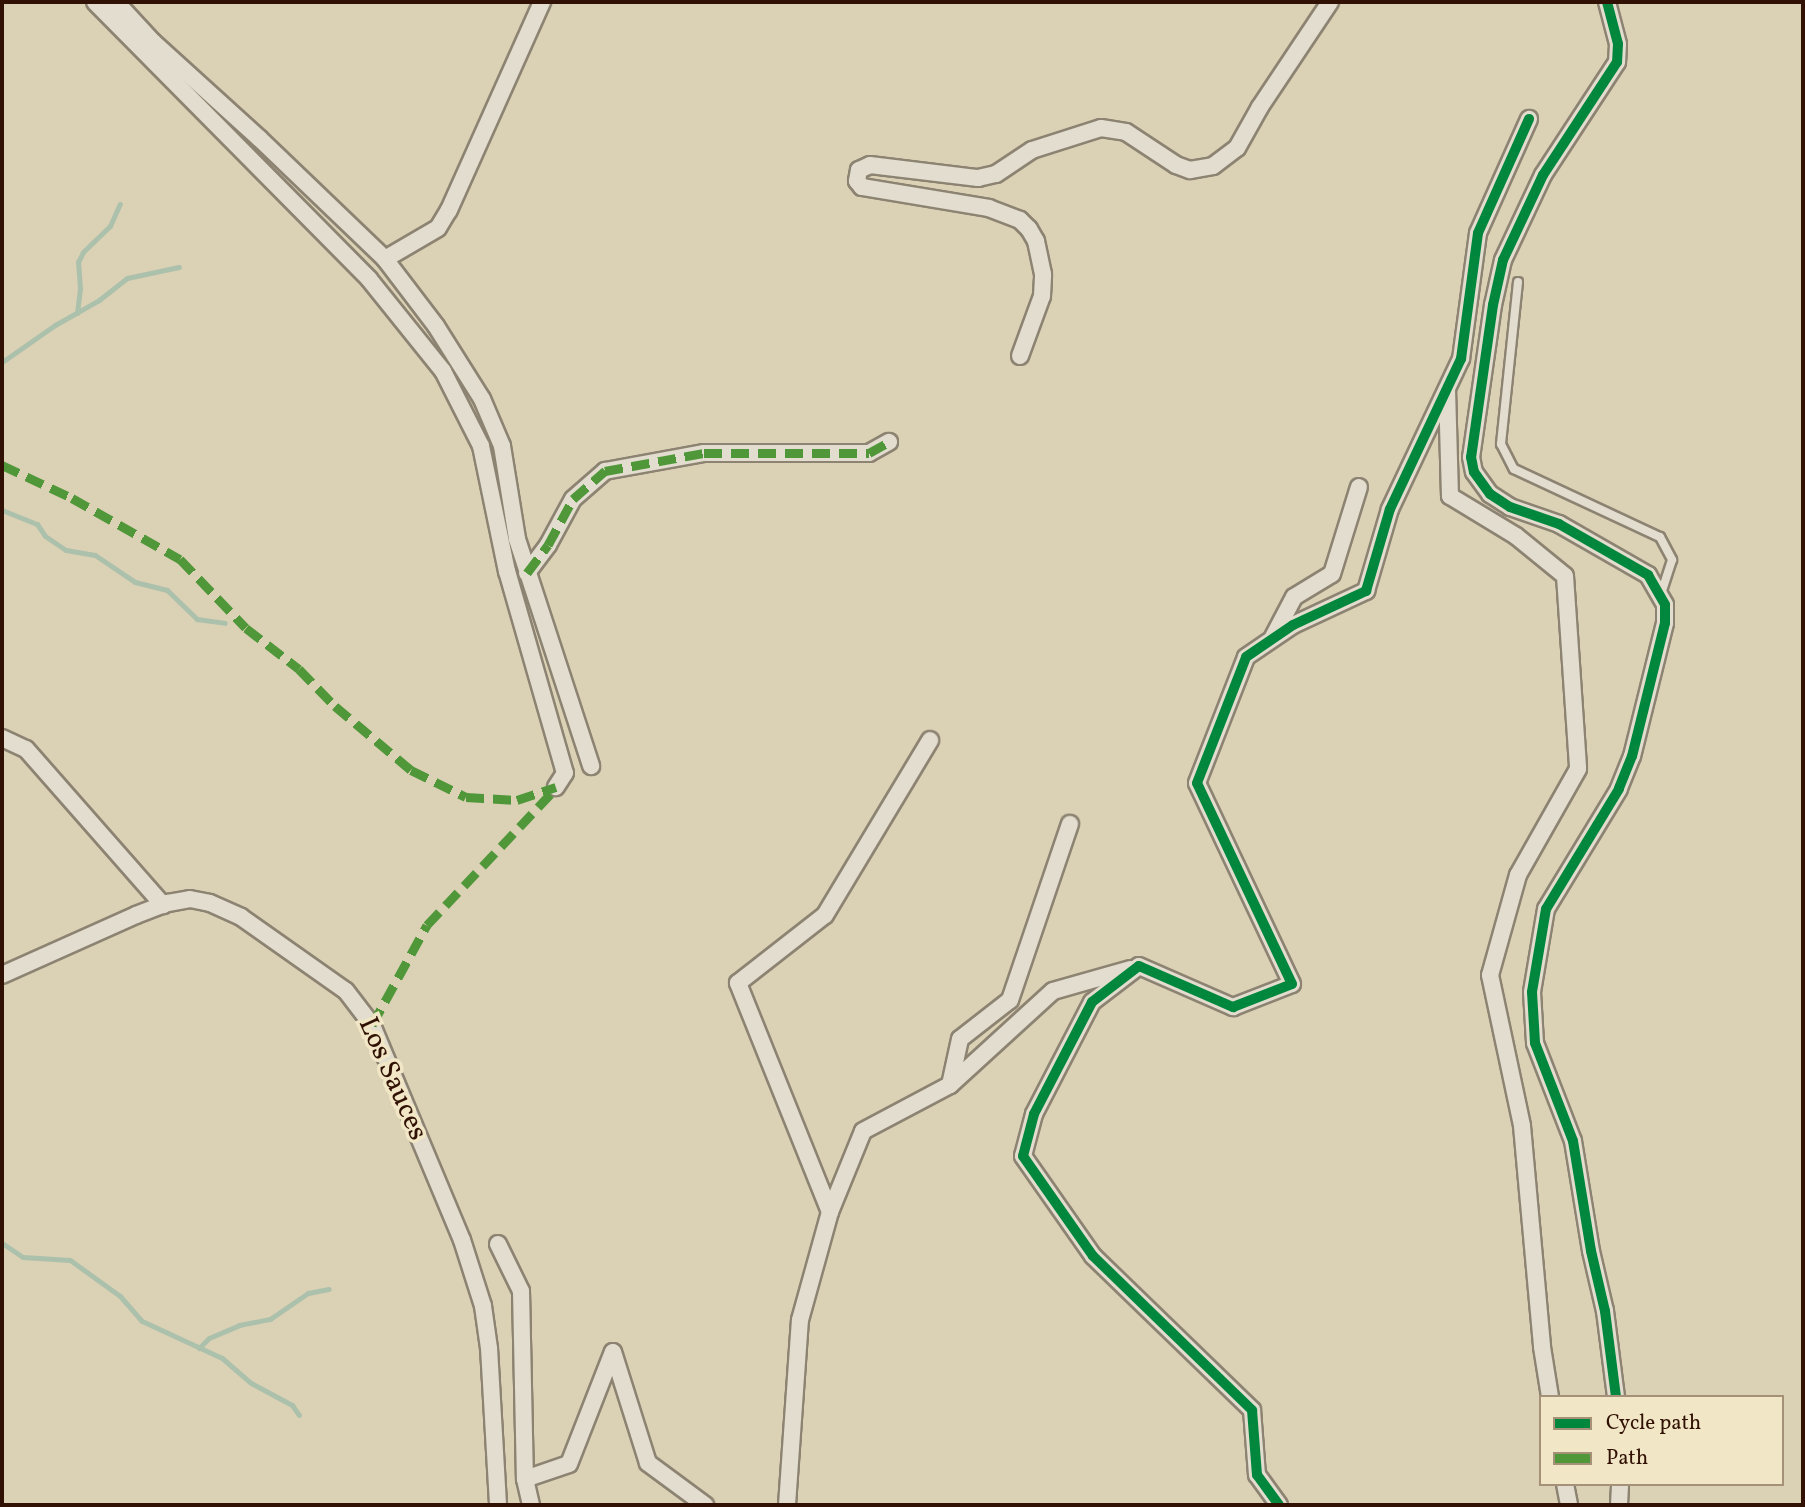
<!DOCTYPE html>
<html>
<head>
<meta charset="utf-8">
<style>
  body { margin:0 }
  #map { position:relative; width:1805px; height:1507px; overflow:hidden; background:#dbd1b5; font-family:Vollkorn,serif }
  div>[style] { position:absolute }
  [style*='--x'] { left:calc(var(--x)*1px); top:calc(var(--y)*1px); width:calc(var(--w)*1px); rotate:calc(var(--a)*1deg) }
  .stream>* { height:5px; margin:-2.5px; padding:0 2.5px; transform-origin:2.5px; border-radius:2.5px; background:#acc1ac }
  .roads { filter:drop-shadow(2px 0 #8d8372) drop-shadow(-2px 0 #8d8372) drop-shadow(0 2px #8d8372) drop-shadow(0 -2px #8d8372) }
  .service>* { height:8px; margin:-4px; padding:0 4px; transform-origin:4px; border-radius:4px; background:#e2ddce }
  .minor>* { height:16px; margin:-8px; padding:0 8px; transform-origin:8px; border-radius:8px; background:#e2ddce }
  .quiet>* { height:9px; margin-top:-4.5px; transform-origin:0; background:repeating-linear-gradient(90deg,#50973a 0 18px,transparent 0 27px) }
  .cycleway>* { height:10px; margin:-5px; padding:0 5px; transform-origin:5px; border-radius:5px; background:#00873e }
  span { translate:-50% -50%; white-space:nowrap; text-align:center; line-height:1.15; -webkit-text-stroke:7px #f1e6c5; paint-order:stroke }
  .street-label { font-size:28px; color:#301104 }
  .frame { position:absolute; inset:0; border:4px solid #301104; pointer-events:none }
  .legend { position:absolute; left:1539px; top:1395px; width:245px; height:91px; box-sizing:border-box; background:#f1e6c5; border:2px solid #a49178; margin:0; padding:9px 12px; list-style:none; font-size:21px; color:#301104 }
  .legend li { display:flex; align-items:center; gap:14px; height:35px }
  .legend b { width:35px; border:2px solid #a49178 }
</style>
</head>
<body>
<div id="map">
  <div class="stream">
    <i style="--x:77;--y:313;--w:24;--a:-83"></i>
    <i style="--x:80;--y:289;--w:27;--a:-94"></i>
    <i style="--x:78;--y:262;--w:11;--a:-63"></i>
    <i style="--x:83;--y:252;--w:37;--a:-44"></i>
    <i style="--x:110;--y:226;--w:24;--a:-66"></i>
    <i style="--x:2;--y:362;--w:65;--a:-34.9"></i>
    <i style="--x:55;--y:325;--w:51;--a:-29.6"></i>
    <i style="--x:99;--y:300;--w:36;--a:-38"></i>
    <i style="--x:127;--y:278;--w:53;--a:-11.9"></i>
    <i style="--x:2;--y:510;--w:38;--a:22"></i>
    <i style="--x:37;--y:524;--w:14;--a:56"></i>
    <i style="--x:45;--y:536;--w:25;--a:34"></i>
    <i style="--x:66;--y:550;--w:29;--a:10"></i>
    <i style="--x:95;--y:555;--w:48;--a:34"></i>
    <i style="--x:135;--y:582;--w:33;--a:14"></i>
    <i style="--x:167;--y:590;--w:42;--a:44"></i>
    <i style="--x:197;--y:619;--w:28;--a:8"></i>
    <i style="--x:2;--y:1243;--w:25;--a:34"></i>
    <i style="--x:23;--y:1257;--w:47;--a:3.7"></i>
    <i style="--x:70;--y:1260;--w:62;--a:35.8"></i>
    <i style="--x:120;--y:1296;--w:33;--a:49"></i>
    <i style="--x:142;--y:1321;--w:88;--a:24.8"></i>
    <i style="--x:222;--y:1358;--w:38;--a:41"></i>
    <i style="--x:251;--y:1383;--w:47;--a:28.2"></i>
    <i style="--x:292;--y:1405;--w:12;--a:55"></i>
    <i style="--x:199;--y:1348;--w:14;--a:-45"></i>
    <i style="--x:209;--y:1338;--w:33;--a:-23"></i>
    <i style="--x:239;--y:1325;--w:32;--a:-11"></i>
    <i style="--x:270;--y:1319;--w:46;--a:-34.4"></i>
    <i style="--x:308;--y:1293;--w:21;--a:-11"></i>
  </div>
  <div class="roads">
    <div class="service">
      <i style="--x:1518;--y:282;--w:163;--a:96"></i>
      <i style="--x:1501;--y:444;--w:28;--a:63"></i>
      <i style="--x:1514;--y:469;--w:161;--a:25"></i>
      <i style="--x:1660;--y:537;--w:26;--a:62"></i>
      <i style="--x:1672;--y:560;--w:35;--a:108"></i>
    </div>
    <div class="minor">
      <i style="--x:95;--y:2;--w:390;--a:45.3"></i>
      <i style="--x:369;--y:279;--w:118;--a:51.2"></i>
      <i style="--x:443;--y:371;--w:84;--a:63.1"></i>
      <i style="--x:481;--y:446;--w:128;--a:78.3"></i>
      <i style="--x:507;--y:571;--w:210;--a:74"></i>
      <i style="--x:565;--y:773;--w:17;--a:123"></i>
      <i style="--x:116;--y:2;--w:54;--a:47.2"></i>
      <i style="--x:153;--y:42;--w:144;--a:42.2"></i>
      <i style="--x:260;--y:139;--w:173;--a:43.8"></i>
      <i style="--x:385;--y:259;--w:84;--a:52.7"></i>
      <i style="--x:436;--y:326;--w:86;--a:57.8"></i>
      <i style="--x:482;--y:399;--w:51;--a:66.9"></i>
      <i style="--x:502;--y:446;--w:94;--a:80.8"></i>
      <i style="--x:517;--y:539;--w:239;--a:71.9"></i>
      <i style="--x:1607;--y:2;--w:43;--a:75.3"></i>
      <i style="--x:1618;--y:44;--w:18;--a:93"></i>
      <i style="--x:1617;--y:62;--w:135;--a:123.2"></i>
      <i style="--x:1543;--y:175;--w:94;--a:115.2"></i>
      <i style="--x:1503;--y:260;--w:46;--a:102.5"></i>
      <i style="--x:1493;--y:305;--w:154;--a:98.2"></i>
      <i style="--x:1471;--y:457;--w:15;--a:79"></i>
      <i style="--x:1474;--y:472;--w:27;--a:54"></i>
      <i style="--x:1490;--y:494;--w:24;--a:33"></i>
      <i style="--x:1510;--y:507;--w:52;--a:19.1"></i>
      <i style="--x:1559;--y:524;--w:103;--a:29.8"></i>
      <i style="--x:1648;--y:575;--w:34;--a:60"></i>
      <i style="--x:1665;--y:605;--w:18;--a:90"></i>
      <i style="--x:1665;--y:623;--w:137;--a:103.9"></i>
      <i style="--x:1632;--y:756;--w:35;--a:112"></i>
      <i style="--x:1619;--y:789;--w:140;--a:121.3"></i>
      <i style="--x:1546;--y:909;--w:84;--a:99.6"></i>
      <i style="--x:1532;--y:992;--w:51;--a:86.6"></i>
      <i style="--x:1535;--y:1043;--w:105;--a:68.8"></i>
      <i style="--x:1573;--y:1141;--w:111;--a:80.7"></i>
      <i style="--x:1591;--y:1251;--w:62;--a:76.9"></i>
      <i style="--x:1605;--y:1311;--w:87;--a:82.7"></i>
      <i style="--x:385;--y:259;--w:61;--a:-30.3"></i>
      <i style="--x:438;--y:228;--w:21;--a:-59"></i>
      <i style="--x:449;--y:210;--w:228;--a:-65.9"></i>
      <i style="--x:1020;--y:356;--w:64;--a:-69.9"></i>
      <i style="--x:1042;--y:296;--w:22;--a:-87"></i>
      <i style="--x:1043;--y:274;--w:34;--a:-102"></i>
      <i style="--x:1036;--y:241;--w:14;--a:-120"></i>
      <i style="--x:1029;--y:229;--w:13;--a:-135"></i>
      <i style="--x:1020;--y:220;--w:33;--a:-159"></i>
      <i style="--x:989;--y:208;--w:129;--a:-170.6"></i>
      <i style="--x:862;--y:187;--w:8;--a:-130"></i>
      <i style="--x:857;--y:181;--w:11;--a:-80"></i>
      <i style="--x:859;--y:170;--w:12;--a:-24"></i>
      <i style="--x:870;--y:165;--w:109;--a:6.9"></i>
      <i style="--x:978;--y:178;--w:18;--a:-13"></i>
      <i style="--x:996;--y:174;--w:43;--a:-33.7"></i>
      <i style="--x:1032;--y:150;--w:72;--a:-17.7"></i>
      <i style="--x:1101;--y:128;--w:25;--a:9"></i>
      <i style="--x:1126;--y:132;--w:60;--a:33.4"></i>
      <i style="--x:1176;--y:165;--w:15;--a:20"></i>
      <i style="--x:1190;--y:170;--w:23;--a:-10"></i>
      <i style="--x:1213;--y:166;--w:30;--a:-37"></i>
      <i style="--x:1237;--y:148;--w:47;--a:-60.7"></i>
      <i style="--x:1260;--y:107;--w:126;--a:-56.3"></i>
      <i style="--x:1447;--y:389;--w:107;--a:88.4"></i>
      <i style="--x:1450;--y:496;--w:77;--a:31.2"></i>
      <i style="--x:1516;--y:536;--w:63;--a:39.2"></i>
      <i style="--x:1565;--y:576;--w:193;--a:86.1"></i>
      <i style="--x:1578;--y:769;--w:122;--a:119.5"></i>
      <i style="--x:1518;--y:875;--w:104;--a:105.6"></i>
      <i style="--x:1490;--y:975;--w:154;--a:78"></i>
      <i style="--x:1522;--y:1126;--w:222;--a:84.8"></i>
      <i style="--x:1542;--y:1347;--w:51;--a:80.9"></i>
      <i style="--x:527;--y:573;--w:35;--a:-53"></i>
      <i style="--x:548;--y:545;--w:52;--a:-61.5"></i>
      <i style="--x:573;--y:499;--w:43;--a:-41.2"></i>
      <i style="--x:605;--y:471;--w:101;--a:-10.3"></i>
      <i style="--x:704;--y:453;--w:165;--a:0"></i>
      <i style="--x:869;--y:453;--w:23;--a:-29"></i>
      <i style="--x:1273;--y:637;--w:45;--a:-62.3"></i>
      <i style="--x:1294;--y:597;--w:44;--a:-31.2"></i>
      <i style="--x:1332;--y:574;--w:91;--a:-72.8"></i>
      <i style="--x:2;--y:738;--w:26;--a:25"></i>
      <i style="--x:26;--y:749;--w:208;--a:48.7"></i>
      <i style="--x:2;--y:975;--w:147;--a:-24.1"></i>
      <i style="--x:136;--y:915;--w:34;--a:-21"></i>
      <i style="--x:168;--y:903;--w:22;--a:-10"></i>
      <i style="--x:190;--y:899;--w:20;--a:11"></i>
      <i style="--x:210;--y:903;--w:34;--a:24"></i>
      <i style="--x:241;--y:917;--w:128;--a:35.2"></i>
      <i style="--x:346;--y:991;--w:43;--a:52.6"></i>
      <i style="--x:372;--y:1025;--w:233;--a:67.3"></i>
      <i style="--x:462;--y:1240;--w:69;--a:72.3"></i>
      <i style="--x:483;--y:1306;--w:42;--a:81.9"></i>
      <i style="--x:489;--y:1348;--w:157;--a:86.7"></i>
      <i style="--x:950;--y:1085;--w:47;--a:-77.7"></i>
      <i style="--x:960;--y:1039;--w:63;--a:-38"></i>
      <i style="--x:1010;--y:1000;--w:186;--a:-71.2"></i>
      <i style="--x:830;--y:1212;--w:247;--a:-111.9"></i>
      <i style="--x:738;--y:983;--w:110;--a:-38"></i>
      <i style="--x:825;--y:915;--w:204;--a:-59"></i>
      <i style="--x:498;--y:1244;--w:52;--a:63.9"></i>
      <i style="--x:521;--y:1291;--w:188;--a:88.8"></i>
      <i style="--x:525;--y:1479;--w:27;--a:77"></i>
      <i style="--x:525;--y:1479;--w:46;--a:-18.8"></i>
      <i style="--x:569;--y:1464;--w:120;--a:-68.6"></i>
      <i style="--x:613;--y:1352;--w:116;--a:72.5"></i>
      <i style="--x:648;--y:1463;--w:71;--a:36.4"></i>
      <i style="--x:1565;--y:1484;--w:21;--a:79"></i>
      <i style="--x:787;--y:1505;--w:185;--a:-86"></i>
      <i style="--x:800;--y:1320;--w:112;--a:-74.5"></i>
      <i style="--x:830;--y:1212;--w:87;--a:-67.8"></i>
      <i style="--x:863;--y:1131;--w:98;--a:-27.9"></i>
      <i style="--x:950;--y:1085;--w:139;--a:-42.4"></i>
      <i style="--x:1053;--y:991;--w:80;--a:-15.9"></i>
      <i style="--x:1279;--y:1505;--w:37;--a:-126"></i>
      <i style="--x:1257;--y:1475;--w:65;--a:-94.4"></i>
      <i style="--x:1252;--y:1410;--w:221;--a:-135.9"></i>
      <i style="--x:1093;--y:1256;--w:122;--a:-125"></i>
      <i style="--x:1023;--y:1156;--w:43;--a:-75.3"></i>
      <i style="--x:1034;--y:1114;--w:126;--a:-62.6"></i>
      <i style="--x:1092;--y:1002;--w:59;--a:-37.5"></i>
      <i style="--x:1139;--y:966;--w:103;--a:23.6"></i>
      <i style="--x:1233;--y:1007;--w:63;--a:-21.3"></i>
      <i style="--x:1292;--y:984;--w:222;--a:-115.3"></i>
      <i style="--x:1197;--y:783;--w:135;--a:-68.7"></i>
      <i style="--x:1246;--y:657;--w:57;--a:-34.2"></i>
      <i style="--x:1293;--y:625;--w:81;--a:-25"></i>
      <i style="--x:1366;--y:591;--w:85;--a:-73.7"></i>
      <i style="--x:1390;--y:509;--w:166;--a:-64.7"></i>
      <i style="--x:1461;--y:359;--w:127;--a:-82.3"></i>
      <i style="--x:1478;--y:233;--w:125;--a:-65.9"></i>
      <i style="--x:1619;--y:1505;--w:21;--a:-87"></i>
    </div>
  </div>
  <div class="quiet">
    <i style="--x:2;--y:465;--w:77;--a:25.2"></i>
    <i style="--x:72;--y:498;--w:124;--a:29.5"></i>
    <i style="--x:180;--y:559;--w:95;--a:46.3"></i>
    <i style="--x:246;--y:628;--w:67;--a:37.7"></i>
    <i style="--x:299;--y:669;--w:52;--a:45.8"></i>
    <i style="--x:335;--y:706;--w:99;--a:40.1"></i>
    <i style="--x:411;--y:770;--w:61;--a:26.1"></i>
    <i style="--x:466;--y:797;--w:51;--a:3.4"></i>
    <i style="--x:517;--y:800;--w:41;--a:-18.4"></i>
    <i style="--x:527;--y:573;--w:35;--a:-53"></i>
    <i style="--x:548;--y:545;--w:52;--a:-61.5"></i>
    <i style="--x:573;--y:499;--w:43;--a:-41.2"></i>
    <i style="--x:605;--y:471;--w:101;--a:-10.3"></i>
    <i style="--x:704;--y:453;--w:165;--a:0"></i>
    <i style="--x:869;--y:453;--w:23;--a:-29"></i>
    <i style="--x:372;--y:1025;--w:114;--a:-61.2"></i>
    <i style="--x:427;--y:925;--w:185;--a:-46.7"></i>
  </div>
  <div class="cycleway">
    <i style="--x:1607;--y:2;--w:43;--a:75.3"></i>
    <i style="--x:1618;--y:44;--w:18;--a:93"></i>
    <i style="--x:1617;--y:62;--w:135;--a:123.2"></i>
    <i style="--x:1543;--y:175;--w:94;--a:115.2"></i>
    <i style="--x:1503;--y:260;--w:46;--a:102.5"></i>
    <i style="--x:1493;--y:305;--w:154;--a:98.2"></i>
    <i style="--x:1471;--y:457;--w:15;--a:79"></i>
    <i style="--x:1474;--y:472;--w:27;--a:54"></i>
    <i style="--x:1490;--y:494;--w:24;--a:33"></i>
    <i style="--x:1510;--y:507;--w:52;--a:19.1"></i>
    <i style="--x:1559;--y:524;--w:103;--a:29.8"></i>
    <i style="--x:1648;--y:575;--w:34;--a:60"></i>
    <i style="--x:1665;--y:605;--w:18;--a:90"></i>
    <i style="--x:1665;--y:623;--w:137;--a:103.9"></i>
    <i style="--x:1632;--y:756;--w:35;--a:112"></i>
    <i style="--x:1619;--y:789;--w:140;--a:121.3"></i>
    <i style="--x:1546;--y:909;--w:84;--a:99.6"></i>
    <i style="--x:1532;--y:992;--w:51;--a:86.6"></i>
    <i style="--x:1535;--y:1043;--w:105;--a:68.8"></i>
    <i style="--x:1573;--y:1141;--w:111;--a:80.7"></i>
    <i style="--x:1591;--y:1251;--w:62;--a:76.9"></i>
    <i style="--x:1605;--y:1311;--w:87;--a:82.7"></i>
    <i style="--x:1279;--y:1505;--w:37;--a:-126"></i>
    <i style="--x:1257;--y:1475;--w:65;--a:-94.4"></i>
    <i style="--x:1252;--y:1410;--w:221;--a:-135.9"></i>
    <i style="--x:1093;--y:1256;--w:122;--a:-125"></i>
    <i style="--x:1023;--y:1156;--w:43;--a:-75.3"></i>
    <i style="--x:1034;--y:1114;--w:126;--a:-62.6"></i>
    <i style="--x:1092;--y:1002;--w:59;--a:-37.5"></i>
    <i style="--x:1139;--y:966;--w:103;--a:23.6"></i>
    <i style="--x:1233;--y:1007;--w:63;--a:-21.3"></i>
    <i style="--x:1292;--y:984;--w:222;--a:-115.3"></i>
    <i style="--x:1197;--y:783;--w:135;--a:-68.7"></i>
    <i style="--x:1246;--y:657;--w:57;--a:-34.2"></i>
    <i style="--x:1293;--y:625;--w:81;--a:-25"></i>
    <i style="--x:1366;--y:591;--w:85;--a:-73.7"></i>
    <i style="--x:1390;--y:509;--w:166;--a:-64.7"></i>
    <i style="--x:1461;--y:359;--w:127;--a:-82.3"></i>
    <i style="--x:1478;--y:233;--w:125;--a:-65.9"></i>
  </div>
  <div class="street-label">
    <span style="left:392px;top:1079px;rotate:66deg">Los Sauces</span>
  </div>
  <div class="frame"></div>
  <ul class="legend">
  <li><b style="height:9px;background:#00873e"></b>Cycle path</li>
  <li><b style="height:9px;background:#50973a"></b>Path</li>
  </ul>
</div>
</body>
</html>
